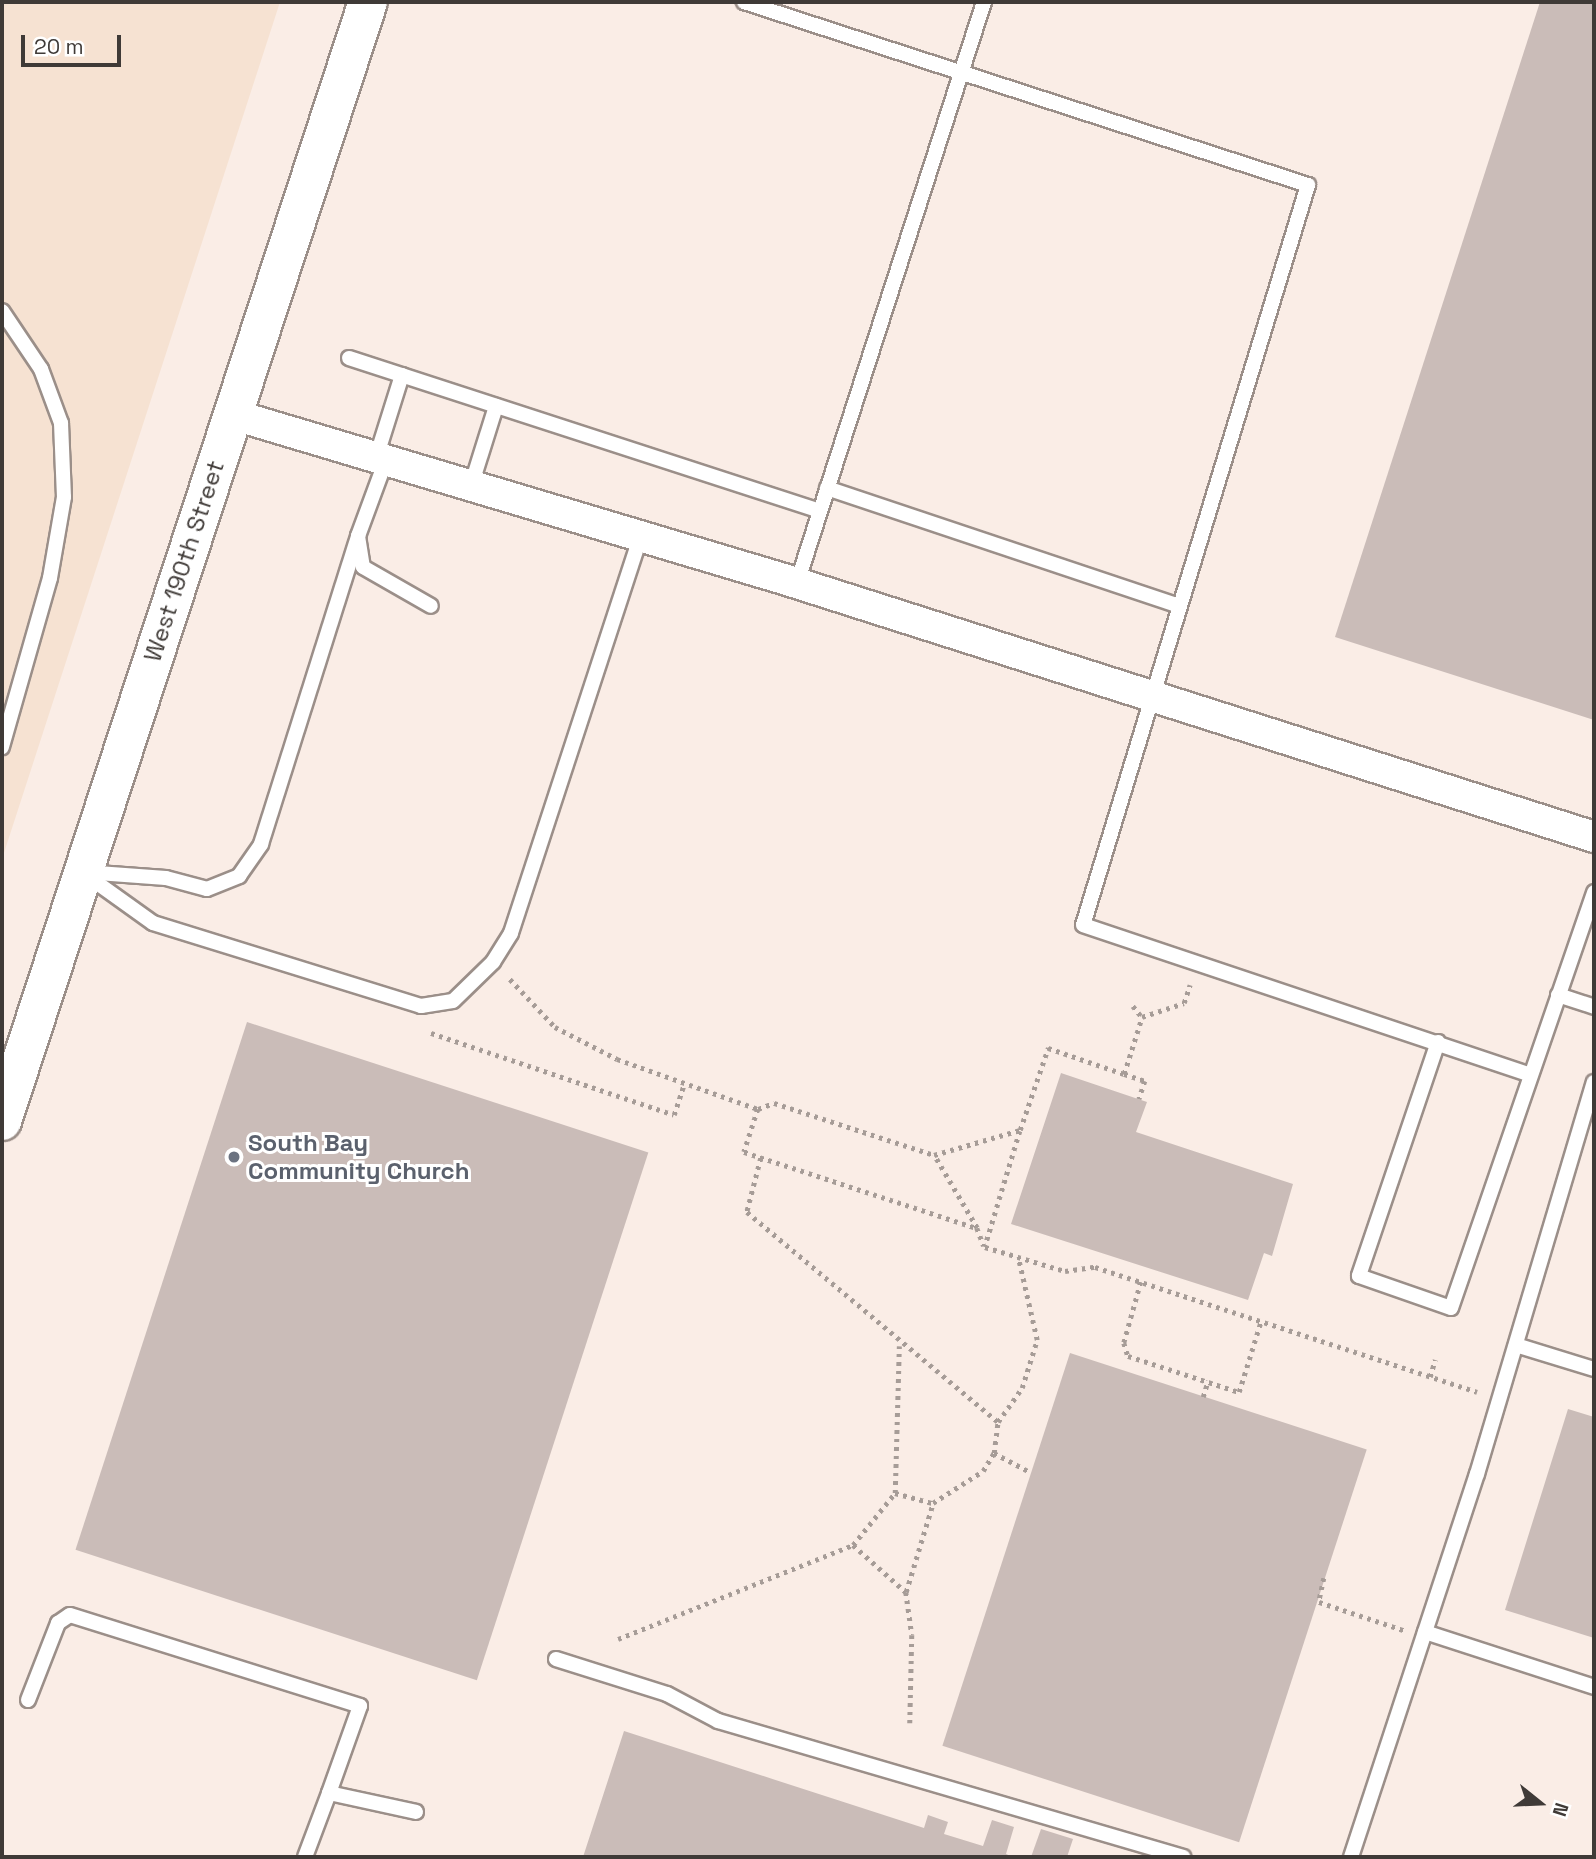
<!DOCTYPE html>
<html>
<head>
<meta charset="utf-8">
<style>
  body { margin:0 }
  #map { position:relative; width:1596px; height:1859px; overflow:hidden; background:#faede6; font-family:"Space Grotesk",sans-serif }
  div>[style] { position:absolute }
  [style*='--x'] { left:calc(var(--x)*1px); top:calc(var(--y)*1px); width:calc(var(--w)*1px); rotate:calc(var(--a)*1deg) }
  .industrial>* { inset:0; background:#f6e2d2 }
  .building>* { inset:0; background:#cabcb8; transform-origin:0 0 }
  .path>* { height:4.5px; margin-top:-2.25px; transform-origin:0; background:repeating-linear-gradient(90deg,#a69c97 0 3.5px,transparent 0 8.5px) }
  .roads { filter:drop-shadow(2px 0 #9b8f89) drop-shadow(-2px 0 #9b8f89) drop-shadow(0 2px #9b8f89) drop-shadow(0 -2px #9b8f89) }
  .lane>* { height:14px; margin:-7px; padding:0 7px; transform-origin:7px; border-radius:7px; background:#fff }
  .street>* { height:30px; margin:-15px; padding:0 15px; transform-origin:15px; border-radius:15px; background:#fff }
  .primary>* { height:38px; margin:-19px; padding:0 19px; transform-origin:19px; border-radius:19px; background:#fff }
  .dots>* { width:19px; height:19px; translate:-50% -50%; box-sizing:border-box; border:4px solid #fff; border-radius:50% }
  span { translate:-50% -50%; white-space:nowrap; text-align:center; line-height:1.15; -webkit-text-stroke:6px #fff; paint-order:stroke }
  .street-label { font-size:24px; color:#3f3a37 }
  .worship-label { font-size:24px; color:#5b616d; font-weight:700 }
  .left { translate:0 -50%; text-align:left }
  .frame { position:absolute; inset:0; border:4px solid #3f3a37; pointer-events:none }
  .north { position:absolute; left:1505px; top:1768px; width:70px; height:70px; -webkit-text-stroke:5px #fff; paint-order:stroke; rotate:108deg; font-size:19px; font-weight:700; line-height:28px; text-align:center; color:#3f3a37 }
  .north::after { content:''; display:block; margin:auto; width:24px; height:32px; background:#3f3a37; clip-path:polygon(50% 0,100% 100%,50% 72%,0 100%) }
  .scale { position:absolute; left:21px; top:35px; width:100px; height:32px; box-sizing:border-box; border:4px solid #3f3a37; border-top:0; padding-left:9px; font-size:21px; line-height:24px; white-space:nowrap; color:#3f3a37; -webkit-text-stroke:5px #fff; paint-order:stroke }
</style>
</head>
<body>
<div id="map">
  <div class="industrial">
    <i style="clip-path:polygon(2px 2px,280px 2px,2px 859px)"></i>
  </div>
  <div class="building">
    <i style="clip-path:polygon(1540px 2px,1594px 2px,1594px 720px,1335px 637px)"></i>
    <i style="left:247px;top:1022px;width:422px;height:555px;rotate:18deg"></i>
    <i style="clip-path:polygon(1061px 1073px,1147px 1102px,1136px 1132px,1293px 1184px,1272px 1256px,1264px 1253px,1248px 1300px,1011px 1224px)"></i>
    <i style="left:1070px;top:1353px;width:312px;height:413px;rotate:18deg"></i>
    <i style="clip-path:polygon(1568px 1409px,1594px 1417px,1594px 1638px,1505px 1610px)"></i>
    <i style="clip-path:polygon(624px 1731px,924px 1828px,928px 1815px,948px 1822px,944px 1834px,983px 1846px,992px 1820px,1014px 1827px,1006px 1854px,1013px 1857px,583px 1857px)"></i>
    <i style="clip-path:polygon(1041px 1829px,1073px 1839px,1067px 1857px,1031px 1857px)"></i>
  </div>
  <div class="path">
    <i style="--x:510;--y:979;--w:66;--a:46.8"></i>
    <i style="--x:555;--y:1027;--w:70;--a:27.3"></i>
    <i style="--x:617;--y:1059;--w:150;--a:19.5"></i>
    <i style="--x:758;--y:1109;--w:17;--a:-21"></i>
    <i style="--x:774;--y:1103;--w:168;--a:18"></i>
    <i style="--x:1133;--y:1006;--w:14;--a:51"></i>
    <i style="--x:431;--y:1033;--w:256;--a:18.6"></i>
    <i style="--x:674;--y:1115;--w:33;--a:-72"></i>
    <i style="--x:1124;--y:1074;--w:22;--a:18"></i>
    <i style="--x:1145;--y:1081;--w:19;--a:108"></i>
    <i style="--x:758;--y:1109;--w:45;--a:108"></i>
    <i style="--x:744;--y:1152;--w:245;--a:18.1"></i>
    <i style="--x:977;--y:1228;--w:85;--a:-120.5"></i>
    <i style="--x:934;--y:1155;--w:90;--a:-16.2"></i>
    <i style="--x:1020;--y:1130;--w:87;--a:-71.1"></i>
    <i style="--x:1048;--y:1048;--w:80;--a:18.9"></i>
    <i style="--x:1124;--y:1074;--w:60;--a:-72.5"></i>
    <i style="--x:1142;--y:1017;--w:44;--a:-18.4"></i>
    <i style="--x:1184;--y:1003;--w:19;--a:-72"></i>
    <i style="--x:1020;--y:1131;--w:121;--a:106.8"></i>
    <i style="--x:985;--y:1247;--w:84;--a:16.7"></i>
    <i style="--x:1065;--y:1271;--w:30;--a:-8"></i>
    <i style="--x:1095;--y:1267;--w:402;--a:18.1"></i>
    <i style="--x:761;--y:1158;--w:56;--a:104.5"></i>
    <i style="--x:747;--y:1212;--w:327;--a:39.9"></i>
    <i style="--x:998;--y:1422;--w:42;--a:-54.8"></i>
    <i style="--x:1022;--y:1388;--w:50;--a:-72.6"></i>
    <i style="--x:1037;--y:1340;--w:85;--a:-102.9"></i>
    <i style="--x:977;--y:1228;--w:19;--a:69"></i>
    <i style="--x:1141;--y:1282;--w:63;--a:105.6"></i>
    <i style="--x:1124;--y:1343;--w:14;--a:73"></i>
    <i style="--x:1128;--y:1356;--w:117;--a:18"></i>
    <i style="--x:1239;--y:1392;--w:74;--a:-72.8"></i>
    <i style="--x:1430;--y:1377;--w:18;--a:-74"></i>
    <i style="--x:1203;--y:1397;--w:17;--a:-73"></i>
    <i style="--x:994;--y:1453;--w:41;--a:27.8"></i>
    <i style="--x:895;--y:1493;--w:39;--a:15"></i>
    <i style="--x:853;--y:1545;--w:71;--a:41.6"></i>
    <i style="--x:906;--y:1592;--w:43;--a:82.1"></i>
    <i style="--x:912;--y:1635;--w:88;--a:91.3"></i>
    <i style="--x:1324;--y:1578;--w:25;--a:102"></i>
    <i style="--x:1319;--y:1602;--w:89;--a:18.4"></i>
    <i style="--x:906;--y:1592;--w:93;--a:-73.1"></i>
    <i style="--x:933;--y:1503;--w:59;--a:-32.6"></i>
    <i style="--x:983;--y:1471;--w:21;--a:-59"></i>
    <i style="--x:994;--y:1453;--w:31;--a:-83"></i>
    <i style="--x:618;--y:1639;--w:253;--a:-21.8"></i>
    <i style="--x:853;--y:1545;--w:67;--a:-51.1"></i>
    <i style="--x:895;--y:1493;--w:147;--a:-88.4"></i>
  </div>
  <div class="roads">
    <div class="lane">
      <i style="--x:744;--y:2;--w:593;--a:17.98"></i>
      <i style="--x:1308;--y:185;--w:773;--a:106.91"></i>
      <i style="--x:1083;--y:925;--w:472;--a:18.5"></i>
      <i style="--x:2;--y:311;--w:70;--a:56.1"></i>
      <i style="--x:41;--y:369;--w:58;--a:69.7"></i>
      <i style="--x:61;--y:423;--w:74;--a:87.7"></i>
      <i style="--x:64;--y:497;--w:82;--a:99.8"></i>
      <i style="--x:50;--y:578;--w:176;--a:105.9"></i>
      <i style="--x:349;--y:358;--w:495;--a:18"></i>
      <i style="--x:376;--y:458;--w:87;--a:-72.6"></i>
      <i style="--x:386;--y:460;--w:81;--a:110.2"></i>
      <i style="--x:358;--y:536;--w:31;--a:81"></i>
      <i style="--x:363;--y:567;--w:78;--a:29.8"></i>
      <i style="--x:471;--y:486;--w:84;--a:-72.6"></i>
      <i style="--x:827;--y:488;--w:369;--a:18.5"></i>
      <i style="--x:797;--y:583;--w:610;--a:-72.16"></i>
      <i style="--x:84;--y:872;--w:82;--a:4.2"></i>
      <i style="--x:166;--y:878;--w:42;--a:15"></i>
      <i style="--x:207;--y:889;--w:35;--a:-22"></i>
      <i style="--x:239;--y:876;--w:39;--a:-55"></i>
      <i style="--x:261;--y:844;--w:323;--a:-72.5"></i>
      <i style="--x:86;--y:875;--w:82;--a:35.6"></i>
      <i style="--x:153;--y:923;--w:281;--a:17.2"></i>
      <i style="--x:421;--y:1006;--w:32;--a:-9"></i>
      <i style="--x:453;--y:1001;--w:56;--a:-44.3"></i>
      <i style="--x:493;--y:962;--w:34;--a:-58"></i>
      <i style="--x:511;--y:933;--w:418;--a:-71.9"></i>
      <i style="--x:1558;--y:995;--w:38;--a:18"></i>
      <i style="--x:1438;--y:1042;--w:247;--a:108.7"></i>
      <i style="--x:1359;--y:1276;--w:97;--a:19.2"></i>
      <i style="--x:1451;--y:1308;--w:440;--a:-71"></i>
      <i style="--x:1516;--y:1345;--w:82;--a:17.1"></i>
      <i style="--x:1425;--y:1632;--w:178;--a:18"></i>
      <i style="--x:556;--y:1659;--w:116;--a:17.5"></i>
      <i style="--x:667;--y:1694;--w:58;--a:27.9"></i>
      <i style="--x:718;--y:1721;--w:485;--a:16.3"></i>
      <i style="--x:28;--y:1700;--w:83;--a:-68.7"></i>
      <i style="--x:58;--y:1623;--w:14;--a:-34"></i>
      <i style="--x:70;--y:1615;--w:304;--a:17.4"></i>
      <i style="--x:360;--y:1706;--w:92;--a:109.6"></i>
      <i style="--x:305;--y:1857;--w:68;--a:-69.4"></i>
      <i style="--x:329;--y:1793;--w:89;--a:12.3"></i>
      <i style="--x:1351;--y:1857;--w:403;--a:-71.8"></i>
      <i style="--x:1477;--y:1474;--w:409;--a:-73.4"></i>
    </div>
    <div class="street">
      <i style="--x:231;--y:414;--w:580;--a:16.62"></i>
      <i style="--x:787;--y:580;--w:847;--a:17.66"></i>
    </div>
    <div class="primary">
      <i style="--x:2;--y:1121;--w:1177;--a:-71.89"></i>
    </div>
  </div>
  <div class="dots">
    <i style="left:234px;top:1157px;background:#6b7280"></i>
  </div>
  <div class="street-label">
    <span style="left:184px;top:561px;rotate:-72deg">West 190th Street</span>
  </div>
  <div class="worship-label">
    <span class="left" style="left:248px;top:1157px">South Bay<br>Community Church</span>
  </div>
  <div class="frame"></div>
  <div class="north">N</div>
  <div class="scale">20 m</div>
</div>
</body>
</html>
